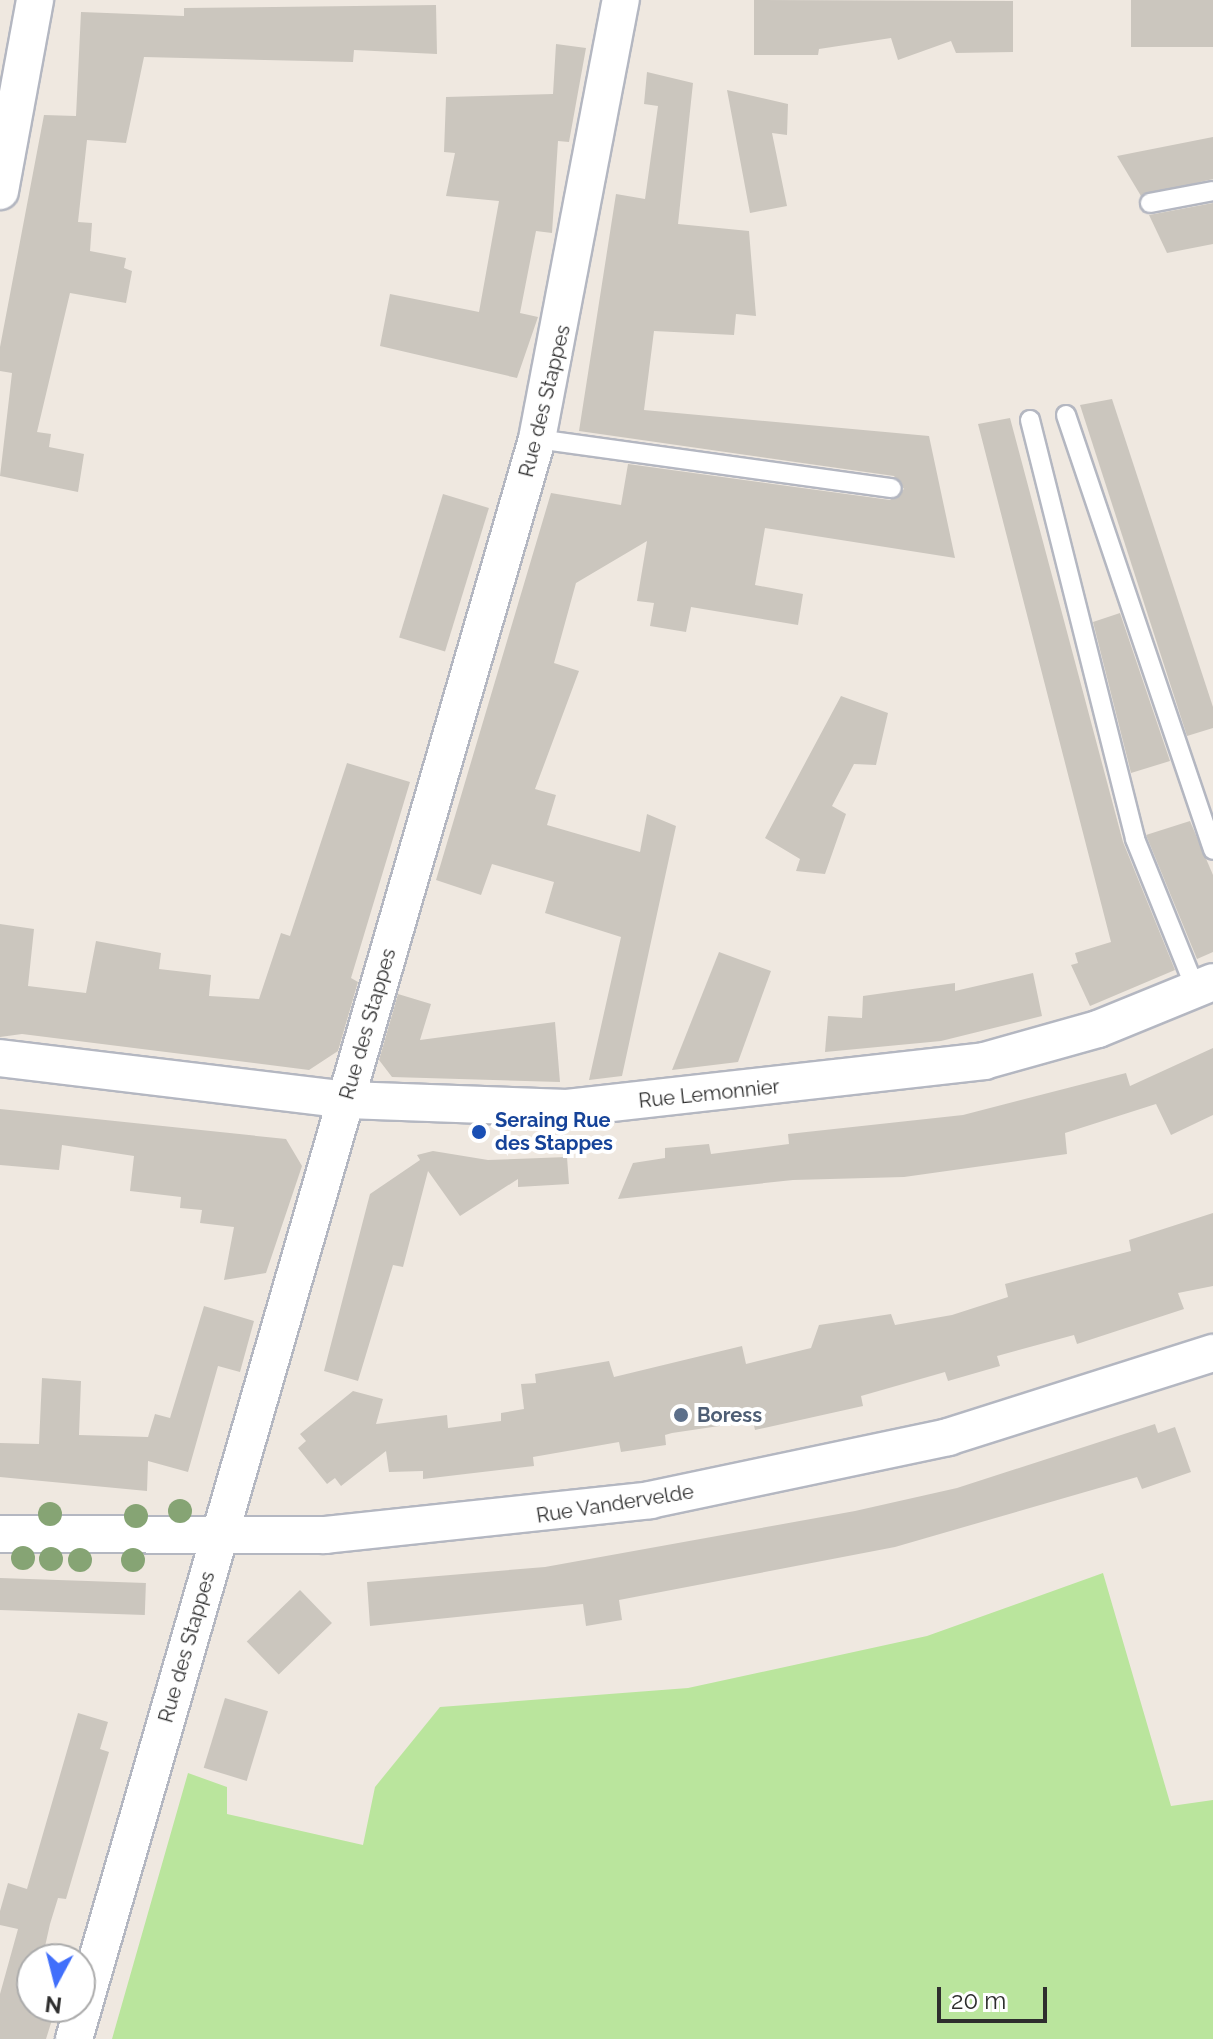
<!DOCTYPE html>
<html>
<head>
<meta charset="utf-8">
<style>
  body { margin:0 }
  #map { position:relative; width:1213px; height:2039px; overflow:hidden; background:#efe8e0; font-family:Raleway,sans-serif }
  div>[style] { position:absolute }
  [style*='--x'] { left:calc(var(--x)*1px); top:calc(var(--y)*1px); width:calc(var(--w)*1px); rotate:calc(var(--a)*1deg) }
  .green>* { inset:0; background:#bae59d }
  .building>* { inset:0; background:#cbc6be; transform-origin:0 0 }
  .roads { filter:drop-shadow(2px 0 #b4b7c1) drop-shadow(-2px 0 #b4b7c1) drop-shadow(0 2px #b4b7c1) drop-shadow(0 -2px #b4b7c1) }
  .service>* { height:18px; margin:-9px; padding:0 9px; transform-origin:9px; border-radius:9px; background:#fff }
  .minor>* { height:36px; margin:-18px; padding:0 18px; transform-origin:18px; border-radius:18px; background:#fff }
  .trees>* { width:24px; height:24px; margin:-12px; border-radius:50%; background:#86a474 }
  .dots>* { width:22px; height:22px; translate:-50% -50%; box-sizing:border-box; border:4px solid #fff; border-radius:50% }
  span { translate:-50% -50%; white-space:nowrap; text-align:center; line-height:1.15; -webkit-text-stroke:8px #fff; paint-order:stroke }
  .street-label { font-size:20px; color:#2e2e2e }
  .transit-label { font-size:20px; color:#164399; font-weight:700 }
  .left { translate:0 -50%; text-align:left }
  .service-label { font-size:20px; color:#4e5e75; font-weight:700 }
  .north { position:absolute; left:16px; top:1943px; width:80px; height:80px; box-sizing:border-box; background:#fff; border:2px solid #ababab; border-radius:50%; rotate:187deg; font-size:22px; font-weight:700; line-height:32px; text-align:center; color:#2e2e2e }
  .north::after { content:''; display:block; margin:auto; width:28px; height:36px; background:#416ffb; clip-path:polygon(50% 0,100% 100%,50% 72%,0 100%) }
  .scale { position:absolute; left:937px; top:1987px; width:110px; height:36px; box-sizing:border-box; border:4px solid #2e2e2e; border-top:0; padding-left:10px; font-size:24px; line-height:28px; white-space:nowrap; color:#2e2e2e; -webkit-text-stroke:6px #fff; paint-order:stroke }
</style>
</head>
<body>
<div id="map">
  <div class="green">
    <i style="clip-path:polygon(1103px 1573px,1171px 1806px,1213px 1800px,1213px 2039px,112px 2039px,188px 1773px,227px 1787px,227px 1814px,363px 1845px,375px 1787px,440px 1707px,688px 1688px,927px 1636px)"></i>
  </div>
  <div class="building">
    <i style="clip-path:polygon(754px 0,1013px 1px,1013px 52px,956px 53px,951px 41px,898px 60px,891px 38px,819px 49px,818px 55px,754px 55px)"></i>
    <i style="left:1131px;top:0;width:82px;height:47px"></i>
    <i style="clip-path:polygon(436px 5px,437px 54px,354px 50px,353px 62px,144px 57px,126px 143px,87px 140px,78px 222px,92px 223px,90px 251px,126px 258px,124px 268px,132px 271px,126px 303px,70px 293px,37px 432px,51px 434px,49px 447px,84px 454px,78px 492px,0 476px,12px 373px,0 371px,0 347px,44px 115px,76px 116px,81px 12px,184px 16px,184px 8px)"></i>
    <i style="clip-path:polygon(556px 44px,586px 48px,569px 142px,558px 141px,552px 233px,536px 231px,520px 313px,538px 317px,517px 378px,380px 346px,390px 294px,479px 312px,499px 201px,446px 196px,455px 153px,444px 152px,446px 97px,553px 94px)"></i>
    <i style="clip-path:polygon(647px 72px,693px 83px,678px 224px,749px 231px,756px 316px,736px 314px,734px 335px,654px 331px,644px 410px,929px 436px,955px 558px,765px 528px,755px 585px,803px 594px,798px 625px,691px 607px,686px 632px,650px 626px,654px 603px,637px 601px,647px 541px,576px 583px,554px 663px,579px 671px,535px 789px,556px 795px,547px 825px,640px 852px,647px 814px,676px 826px,622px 1076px,589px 1080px,621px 937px,545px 913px,554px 882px,492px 864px,481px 895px,436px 880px,551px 493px,621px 505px,628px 464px,890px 500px,904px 489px,894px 476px,579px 431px,616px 194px,645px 199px,658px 106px,644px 104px)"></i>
    <i style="clip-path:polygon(727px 90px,788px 104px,787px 135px,772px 133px,787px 206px,750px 213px)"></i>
    <i style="clip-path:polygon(1213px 137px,1213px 179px,1141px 196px,1117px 156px)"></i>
    <i style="clip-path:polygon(1213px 203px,1213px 244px,1167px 253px,1149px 215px)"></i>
    <i style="clip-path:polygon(1112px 399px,1213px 707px,1213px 728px,1187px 736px,1080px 405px)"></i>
    <i style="clip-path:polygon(1010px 418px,1123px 842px,1175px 970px,1090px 1006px,1071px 965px,1078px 963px,1075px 953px,1111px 942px,978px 424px)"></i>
    <i style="left:443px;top:494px;width:48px;height:150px;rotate:17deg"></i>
    <i style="clip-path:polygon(1120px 613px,1170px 761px,1131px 773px,1093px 622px)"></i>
    <i style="clip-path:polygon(841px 696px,888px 713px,876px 765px,854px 764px,832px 806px,846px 814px,825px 874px,796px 871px,800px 859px,765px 838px)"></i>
    <i style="clip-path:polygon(347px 763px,410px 782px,351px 978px,358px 982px,338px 1051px,309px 1070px,22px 1034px,0 1037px,0 924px,34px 929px,28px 986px,86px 993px,96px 941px,161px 953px,159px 969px,211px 975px,209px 996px,259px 999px,281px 933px,290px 936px)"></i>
    <i style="clip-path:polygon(1190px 821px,1213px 875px,1213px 952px,1197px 959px,1146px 835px)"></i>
    <i style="clip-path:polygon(719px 952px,771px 971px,738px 1062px,672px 1070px)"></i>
    <i style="clip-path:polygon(1033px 973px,1042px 1016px,941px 1041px,825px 1052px,828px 1016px,862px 1018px,863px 996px,955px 983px,955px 991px)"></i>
    <i style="clip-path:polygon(398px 994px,431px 1004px,420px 1040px,555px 1022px,560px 1082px,392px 1077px,379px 1060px)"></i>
    <i style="clip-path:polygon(1213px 1048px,1213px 1115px,1171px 1135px,1156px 1104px,1065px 1133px,1067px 1154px,904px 1177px,793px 1180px,618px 1199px,633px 1163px,665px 1158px,665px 1148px,709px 1144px,711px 1154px,789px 1144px,788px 1134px,963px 1115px,1126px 1073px,1130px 1086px)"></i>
    <i style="clip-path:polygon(0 1109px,286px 1139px,302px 1166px,266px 1273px,224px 1280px,234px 1227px,200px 1223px,202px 1210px,180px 1208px,181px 1197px,130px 1191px,134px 1156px,62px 1145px,59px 1170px,0 1165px)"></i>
    <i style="clip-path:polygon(433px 1151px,488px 1160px,567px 1157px,569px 1184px,518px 1187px,518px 1179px,460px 1216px,428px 1171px,403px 1267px,393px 1265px,358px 1381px,324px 1371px,370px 1194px,420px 1160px,417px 1155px)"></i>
    <i style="clip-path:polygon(1213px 1213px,1213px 1286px,1178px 1293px,1184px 1309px,1077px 1344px,1074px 1335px,997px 1356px,1000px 1366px,948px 1381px,945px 1372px,861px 1396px,863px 1406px,755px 1430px,753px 1421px,672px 1433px,665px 1435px,666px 1445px,621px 1452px,619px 1442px,533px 1457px,534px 1466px,423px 1479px,423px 1471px,389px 1472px,386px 1451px,341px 1486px,335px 1478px,327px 1484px,298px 1448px,306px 1441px,300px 1434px,353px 1391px,383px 1399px,376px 1424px,447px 1415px,448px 1428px,501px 1421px,501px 1413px,524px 1409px,521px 1384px,536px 1383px,535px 1374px,609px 1361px,614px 1377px,742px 1346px,746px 1364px,811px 1348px,819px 1325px,891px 1314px,895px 1325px,952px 1315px,1008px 1297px,1005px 1284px,1131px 1251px,1129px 1240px)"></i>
    <i style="clip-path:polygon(204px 1306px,254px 1321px,240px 1372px,218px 1366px,188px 1472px,148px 1461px,147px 1491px,0 1477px,0 1443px,39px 1444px,42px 1378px,81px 1381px,79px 1435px,148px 1437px,155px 1414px,170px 1418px)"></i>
    <i style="clip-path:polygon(1155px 1424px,1158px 1433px,1175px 1427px,1191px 1472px,1142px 1489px,1137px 1477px,895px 1547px,619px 1600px,622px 1620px,586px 1626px,583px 1604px,370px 1626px,367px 1582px,545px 1567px,855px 1511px,957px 1488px)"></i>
    <i style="left:0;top:1578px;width:146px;height:32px;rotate:2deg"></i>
    <i style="left:300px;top:1590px;width:46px;height:74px;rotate:46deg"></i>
    <i style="left:225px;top:1698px;width:45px;height:73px;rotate:17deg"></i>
    <i style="clip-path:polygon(78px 1713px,108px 1722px,100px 1749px,109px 1752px,66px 1899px,58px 1898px,50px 1924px,44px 1951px,52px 1959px,32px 1959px,32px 2007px,56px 2007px,46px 2039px,0 2039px,0 1994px,18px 1929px,0 1925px,0 1911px,8px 1883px,27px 1889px)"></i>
  </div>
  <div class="roads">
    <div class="service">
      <i style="--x:1150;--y:203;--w:64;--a:-10.8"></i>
      <i style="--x:1066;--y:415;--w:459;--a:71.3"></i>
      <i style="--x:1030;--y:420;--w:432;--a:75.9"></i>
      <i style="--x:1135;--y:839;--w:163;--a:68"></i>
      <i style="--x:537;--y:439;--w:358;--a:7.9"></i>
    </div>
    <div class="minor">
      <i style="--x:0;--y:191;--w:194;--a:-79.6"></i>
      <i style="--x:0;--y:1058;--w:350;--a:6.9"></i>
      <i style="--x:347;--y:1100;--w:220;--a:2.1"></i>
      <i style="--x:567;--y:1108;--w:420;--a:-6.4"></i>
      <i style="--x:984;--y:1061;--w:118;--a:-15.7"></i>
      <i style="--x:1098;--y:1029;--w:124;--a:-22.2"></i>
      <i style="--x:0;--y:1534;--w:325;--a:0.2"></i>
      <i style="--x:325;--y:1535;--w:327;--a:-6.1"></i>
      <i style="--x:650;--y:1500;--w:305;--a:-11.9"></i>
      <i style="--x:948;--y:1437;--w:278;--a:-17.6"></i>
      <i style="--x:74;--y:2039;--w:1666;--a:-73.86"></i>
      <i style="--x:537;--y:439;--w:447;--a:-79.2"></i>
    </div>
  </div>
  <div class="trees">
    <i style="left:180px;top:1511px"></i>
    <i style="left:50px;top:1514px"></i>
    <i style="left:136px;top:1516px"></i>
    <i style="left:23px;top:1558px"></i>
    <i style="left:51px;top:1559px"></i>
    <i style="left:80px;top:1560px"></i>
    <i style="left:133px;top:1560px"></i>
  </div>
  <div class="dots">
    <i style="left:479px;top:1132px;background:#1a4fb4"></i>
    <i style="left:681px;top:1415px;background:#5c6f8a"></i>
  </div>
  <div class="street-label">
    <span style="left:545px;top:401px;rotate:-76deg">Rue des Stappes</span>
    <span style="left:368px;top:1024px;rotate:-74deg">Rue des Stappes</span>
    <span style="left:709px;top:1094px;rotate:-6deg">Rue Lemonnier</span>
    <span style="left:615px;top:1504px;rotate:-9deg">Rue Vandervelde</span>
    <span style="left:187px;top:1647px;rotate:-74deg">Rue des Stappes</span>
  </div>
  <div class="transit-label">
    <span class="left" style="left:495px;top:1132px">Seraing Rue<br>des Stappes</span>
  </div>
  <div class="service-label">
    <span class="left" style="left:697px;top:1415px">Boress</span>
  </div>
  <div class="north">N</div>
  <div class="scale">20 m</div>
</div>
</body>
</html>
